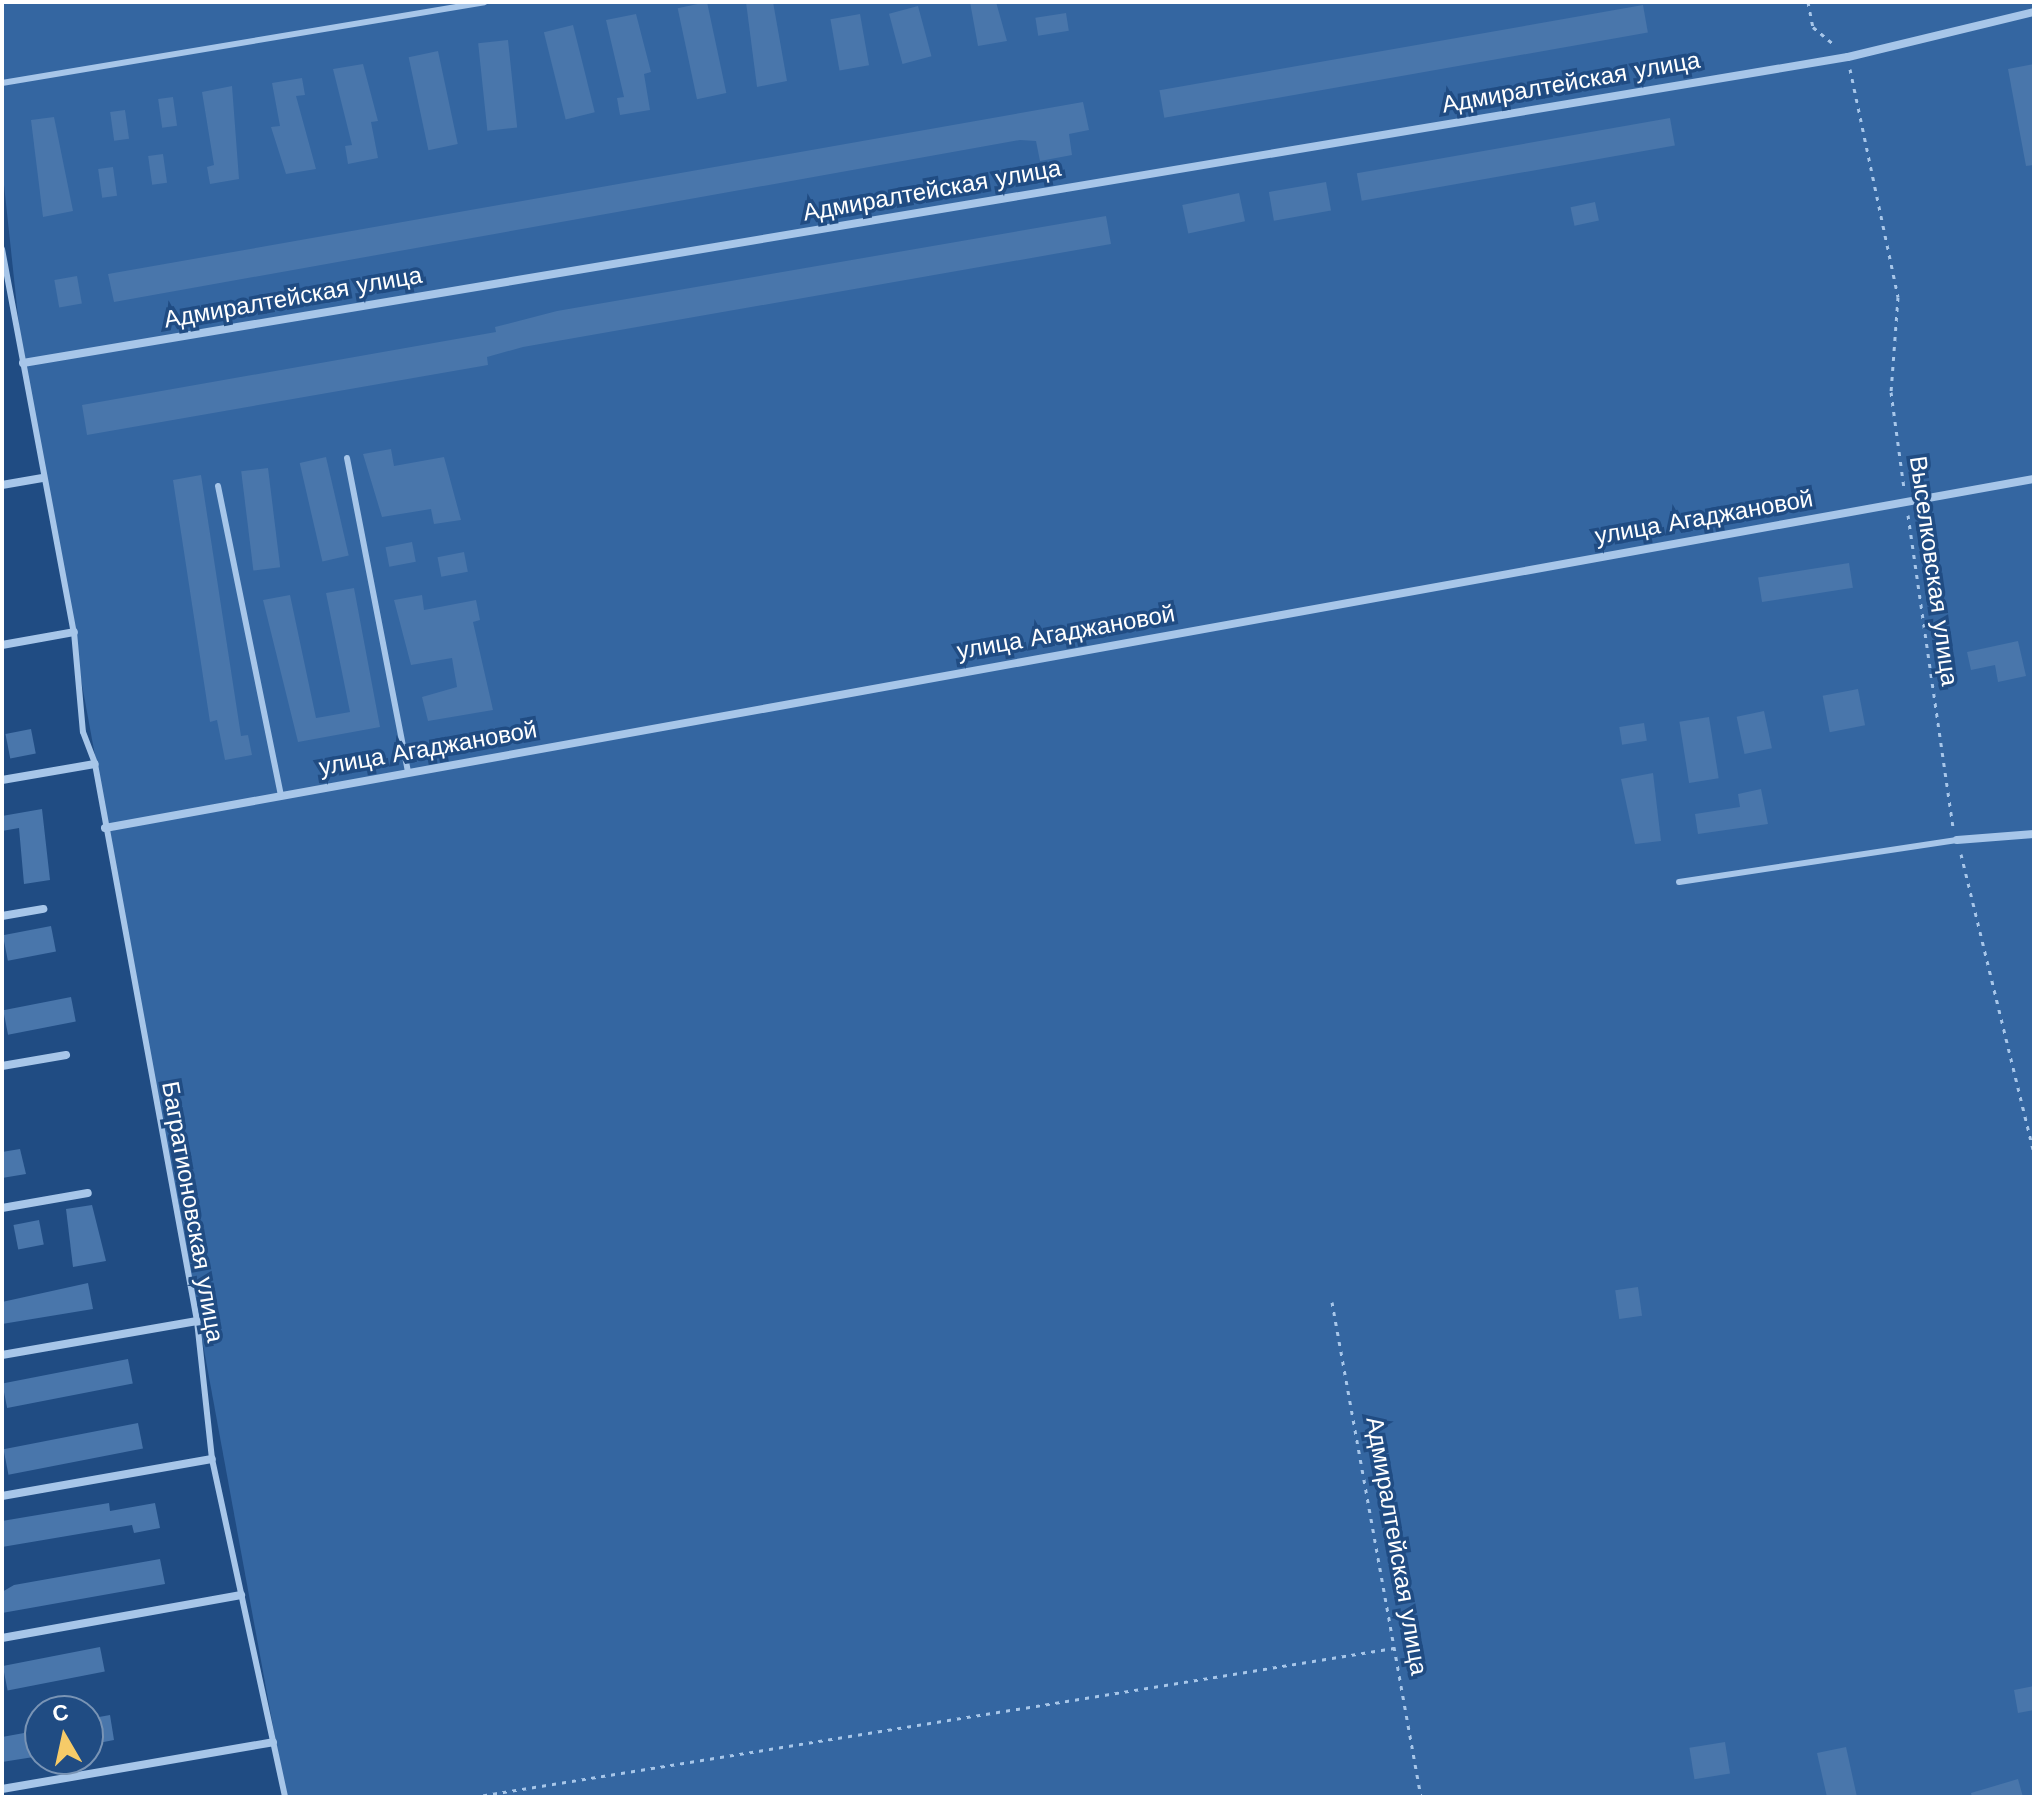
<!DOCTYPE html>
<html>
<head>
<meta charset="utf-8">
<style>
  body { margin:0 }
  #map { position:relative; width:2036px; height:1799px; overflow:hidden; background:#204c83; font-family:"Work Sans",sans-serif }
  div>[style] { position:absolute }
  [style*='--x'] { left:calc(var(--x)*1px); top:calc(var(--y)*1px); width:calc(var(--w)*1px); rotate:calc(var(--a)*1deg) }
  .green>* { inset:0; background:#3466a1 }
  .building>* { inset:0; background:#4976ab; transform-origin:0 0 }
  .path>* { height:3px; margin-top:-1.5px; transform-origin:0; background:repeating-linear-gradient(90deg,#a7c6e9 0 4px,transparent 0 10px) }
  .lane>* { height:6px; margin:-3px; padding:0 3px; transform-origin:3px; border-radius:3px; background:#a7c6e9 }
  .street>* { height:8px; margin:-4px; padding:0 4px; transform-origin:4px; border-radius:4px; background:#a7c6e9 }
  span { translate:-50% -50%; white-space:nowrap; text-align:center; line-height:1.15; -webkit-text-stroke:7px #204c83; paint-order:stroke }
  .street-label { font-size:24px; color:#fff }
  .frame { position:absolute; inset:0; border:4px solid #fff; pointer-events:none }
  .north { position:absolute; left:24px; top:1695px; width:80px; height:80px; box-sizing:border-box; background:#204c83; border:2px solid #7994b5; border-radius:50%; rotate:351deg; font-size:22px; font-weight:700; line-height:32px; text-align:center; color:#fff }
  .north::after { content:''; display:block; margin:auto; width:28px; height:36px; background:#f6cb68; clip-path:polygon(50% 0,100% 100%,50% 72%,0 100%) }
</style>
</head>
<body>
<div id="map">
  <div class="green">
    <i style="clip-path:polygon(2px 2px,2034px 2px,2034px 1797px,286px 1797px,23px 363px,2px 166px)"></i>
  </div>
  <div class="building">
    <i style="left:707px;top:2px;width:93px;height:30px;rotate:78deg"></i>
    <i style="clip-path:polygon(746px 2px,773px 2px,787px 81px,757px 87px)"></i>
    <i style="clip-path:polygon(970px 2px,996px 2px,1007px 41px,978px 46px)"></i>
    <i style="left:1643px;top:5px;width:28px;height:491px;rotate:80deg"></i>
    <i style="left:918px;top:6px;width:52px;height:30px;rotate:75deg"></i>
    <i style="left:1066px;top:13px;width:18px;height:31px;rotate:81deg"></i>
    <i style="clip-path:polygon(636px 14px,651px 72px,644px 74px,650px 110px,620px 115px,617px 98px,624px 97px,606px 20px)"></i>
    <i style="left:860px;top:14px;width:52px;height:30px;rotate:80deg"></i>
    <i style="left:573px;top:25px;width:90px;height:30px;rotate:76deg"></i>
    <i style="left:508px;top:40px;width:88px;height:30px;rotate:84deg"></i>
    <i style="left:438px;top:51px;width:95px;height:30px;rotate:78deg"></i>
    <i style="clip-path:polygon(363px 64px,378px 121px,371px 122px,378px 158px,348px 164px,345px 146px,352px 145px,333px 69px)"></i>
    <i style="clip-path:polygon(2034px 64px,2034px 165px,2026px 166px,2008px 69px)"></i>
    <i style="clip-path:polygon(302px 78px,305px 95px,296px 96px,316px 169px,286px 174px,271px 127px,280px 126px,272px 83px)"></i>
    <i style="clip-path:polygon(232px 86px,239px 179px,210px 184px,207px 167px,214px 165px,202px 92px)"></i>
    <i style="left:173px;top:97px;width:29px;height:15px;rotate:82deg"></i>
    <i style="clip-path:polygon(1083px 102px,1089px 130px,1069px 134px,1072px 155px,1040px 161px,1036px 141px,1020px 140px,114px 302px,108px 274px)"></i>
    <i style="left:125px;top:110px;width:29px;height:15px;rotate:82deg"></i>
    <i style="clip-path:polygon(54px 117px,73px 211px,43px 217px,31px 120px)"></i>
    <i style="left:1670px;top:118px;width:28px;height:318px;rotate:80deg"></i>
    <i style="left:163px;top:154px;width:29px;height:15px;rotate:82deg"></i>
    <i style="left:113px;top:167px;width:29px;height:15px;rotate:82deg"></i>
    <i style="left:1326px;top:182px;width:29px;height:58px;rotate:80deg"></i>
    <i style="left:1239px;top:193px;width:29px;height:58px;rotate:78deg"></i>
    <i style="left:1595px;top:202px;width:19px;height:25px;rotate:78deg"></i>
    <i style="clip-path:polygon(1106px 216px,1111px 244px,523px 347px,487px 357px,488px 365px,87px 435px,82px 405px,496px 332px,495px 327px,557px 311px)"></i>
    <i style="left:77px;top:276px;width:28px;height:23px;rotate:80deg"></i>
    <i style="clip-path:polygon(391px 449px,394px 466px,444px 457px,461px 520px,434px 524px,431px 509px,382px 517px,363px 454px)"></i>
    <i style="left:326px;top:457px;width:101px;height:27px;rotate:77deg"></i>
    <i style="left:268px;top:468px;width:100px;height:27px;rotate:83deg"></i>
    <i style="clip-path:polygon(201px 475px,241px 736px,248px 735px,252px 755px,225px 760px,217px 720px,210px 722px,173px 480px)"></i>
    <i style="left:412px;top:542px;width:20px;height:27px;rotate:79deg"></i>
    <i style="left:464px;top:552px;width:20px;height:27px;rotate:79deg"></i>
    <i style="left:1849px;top:563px;width:25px;height:92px;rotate:81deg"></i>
    <i style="clip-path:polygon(354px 588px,380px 727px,298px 742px,263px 600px,290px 595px,316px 718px,322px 717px,350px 712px,326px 593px)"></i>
    <i style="clip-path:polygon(422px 595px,424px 610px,476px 600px,480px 620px,473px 622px,493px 710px,428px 721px,422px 697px,457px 687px,452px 658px,411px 665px,394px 600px)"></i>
    <i style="clip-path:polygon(2018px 641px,2026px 676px,1998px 682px,1995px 665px,1971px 670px,1967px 652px)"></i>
    <i style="left:1858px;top:689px;width:37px;height:36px;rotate:79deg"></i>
    <i style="left:1764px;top:711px;width:38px;height:28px;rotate:78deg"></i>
    <i style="left:1709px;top:717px;width:62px;height:30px;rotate:81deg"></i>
    <i style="left:1644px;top:723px;width:18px;height:25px;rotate:81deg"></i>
    <i style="left:31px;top:729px;width:25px;height:26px;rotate:79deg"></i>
    <i style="clip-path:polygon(1653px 773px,1661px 841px,1635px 844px,1621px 779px)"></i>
    <i style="clip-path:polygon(1761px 789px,1768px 824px,1698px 834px,1695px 814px,1740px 807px,1738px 794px)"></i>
    <i style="clip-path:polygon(42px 809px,50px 880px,24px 884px,19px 828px,2px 831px,2px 816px)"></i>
    <i style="left:51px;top:926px;width:26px;height:49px;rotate:79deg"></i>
    <i style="left:71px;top:997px;width:25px;height:69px;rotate:79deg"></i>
    <i style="clip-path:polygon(20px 1149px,26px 1174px,2px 1178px,2px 1152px)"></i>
    <i style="clip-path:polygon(92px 1205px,106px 1261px,73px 1267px,66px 1209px)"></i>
    <i style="left:39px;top:1220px;width:25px;height:26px;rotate:79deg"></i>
    <i style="clip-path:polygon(88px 1283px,93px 1309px,2px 1324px,2px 1302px)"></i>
    <i style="left:1638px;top:1287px;width:29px;height:23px;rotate:82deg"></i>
    <i style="left:128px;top:1359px;width:25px;height:128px;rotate:79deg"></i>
    <i style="left:138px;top:1423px;width:26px;height:137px;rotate:79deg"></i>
    <i style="clip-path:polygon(109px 1503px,110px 1511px,155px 1503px,160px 1528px,134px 1533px,132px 1525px,2px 1547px,2px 1521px)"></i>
    <i style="clip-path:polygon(160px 1559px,165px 1584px,2px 1613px,2px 1592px,14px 1585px)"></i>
    <i style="left:100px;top:1647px;width:25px;height:99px;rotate:79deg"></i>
    <i style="clip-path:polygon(2034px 1686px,2034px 1710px,2018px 1713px,2014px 1690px)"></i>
    <i style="clip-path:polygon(110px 1715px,114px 1740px,88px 1745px,88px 1719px)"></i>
    <i style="clip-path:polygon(35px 1731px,40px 1756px,2px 1762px,2px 1737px)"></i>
    <i style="left:1725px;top:1742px;width:32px;height:36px;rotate:81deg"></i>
    <i style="clip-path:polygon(1846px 1747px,1857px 1797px,1827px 1797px,1817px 1753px)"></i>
    <i style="clip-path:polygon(2018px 1779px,2023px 1797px,1972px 1797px,1971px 1793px)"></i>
  </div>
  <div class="path">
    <i style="--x:1808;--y:2;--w:25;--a:79"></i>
    <i style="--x:1813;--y:27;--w:26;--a:40"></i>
    <i style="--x:1850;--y:69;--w:233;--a:78.1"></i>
    <i style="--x:1898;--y:297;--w:95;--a:94.2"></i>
    <i style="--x:1891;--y:392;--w:97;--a:82.3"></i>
    <i style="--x:1908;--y:515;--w:316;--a:81.8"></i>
    <i style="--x:1961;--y:854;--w:309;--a:76.3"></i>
    <i style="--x:1332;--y:1302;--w:503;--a:79.81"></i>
    <i style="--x:473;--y:1797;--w:933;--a:-9.19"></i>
  </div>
  <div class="lane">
    <i style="--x:2;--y:83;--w:489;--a:-9.5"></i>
    <i style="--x:2;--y:249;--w:390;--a:79.4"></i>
    <i style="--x:74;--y:632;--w:100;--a:84.9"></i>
    <i style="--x:83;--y:732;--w:34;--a:69"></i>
    <i style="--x:95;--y:764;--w:566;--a:79.62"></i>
    <i style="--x:197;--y:1321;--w:139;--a:83.8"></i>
    <i style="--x:212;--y:1459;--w:346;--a:77.8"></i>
    <i style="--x:347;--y:458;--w:321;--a:79"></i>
    <i style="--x:218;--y:486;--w:316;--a:78.5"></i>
    <i style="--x:1679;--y:882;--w:281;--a:-8.6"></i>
  </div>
  <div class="street">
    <i style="--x:23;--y:363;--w:1850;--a:-9.52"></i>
    <i style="--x:1848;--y:57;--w:191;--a:-13.6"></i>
    <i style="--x:2;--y:485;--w:41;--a:-9.9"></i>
    <i style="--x:2;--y:645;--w:73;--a:-10.2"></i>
    <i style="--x:2;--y:780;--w:94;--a:-9.8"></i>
    <i style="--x:105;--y:828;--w:1960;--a:-10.26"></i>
    <i style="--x:1957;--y:840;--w:77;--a:-4.5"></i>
    <i style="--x:2;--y:916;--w:42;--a:-9.7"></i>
    <i style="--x:2;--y:1066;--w:65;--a:-9.8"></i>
    <i style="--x:2;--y:1208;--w:87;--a:-9.9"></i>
    <i style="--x:2;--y:1355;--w:198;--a:-9.9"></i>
    <i style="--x:2;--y:1496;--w:213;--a:-10"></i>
    <i style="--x:2;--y:1638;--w:243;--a:-10.2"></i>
    <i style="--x:2;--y:1789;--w:275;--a:-9.8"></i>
  </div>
  <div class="street-label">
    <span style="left:1571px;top:83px;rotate:-10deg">Адмиралтейская улица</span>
    <span style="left:932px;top:191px;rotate:-10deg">Адмиралтейская улица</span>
    <span style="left:293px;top:298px;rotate:-10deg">Адмиралтейская улица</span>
    <span style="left:1704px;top:518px;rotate:-10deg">улица Агаджановой</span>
    <span style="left:1933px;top:571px;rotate:82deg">Выселковская улица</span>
    <span style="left:1066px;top:633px;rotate:-10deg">улица Агаджановой</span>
    <span style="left:428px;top:749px;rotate:-10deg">улица Агаджановой</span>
    <span style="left:192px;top:1212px;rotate:80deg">Багратионовская улица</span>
    <span style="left:1396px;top:1546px;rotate:80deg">Адмиралтейская улица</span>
  </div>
  <div class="frame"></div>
  <div class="north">С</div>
</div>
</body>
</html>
